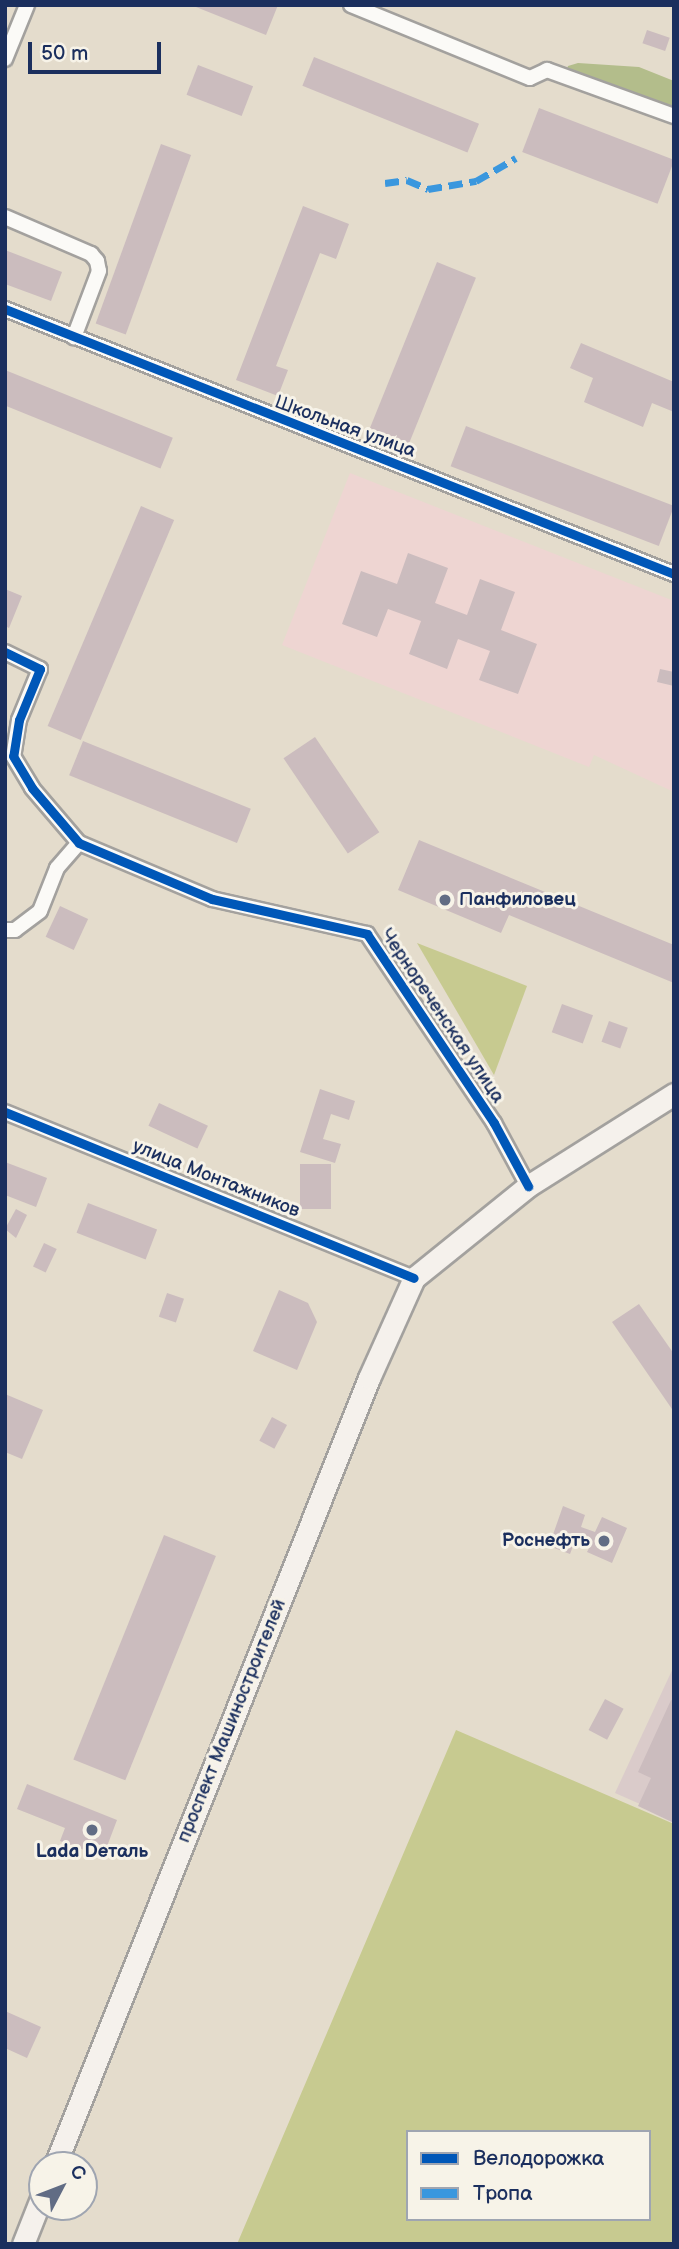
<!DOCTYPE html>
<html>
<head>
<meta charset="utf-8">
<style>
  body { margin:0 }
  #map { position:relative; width:679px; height:2249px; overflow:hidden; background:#e4dccc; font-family:"Balsamiq Sans",sans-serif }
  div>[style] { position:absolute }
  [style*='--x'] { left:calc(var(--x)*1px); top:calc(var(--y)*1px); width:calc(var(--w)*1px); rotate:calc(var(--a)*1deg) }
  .built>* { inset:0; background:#eed5d2 }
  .industrial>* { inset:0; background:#dacbca }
  .green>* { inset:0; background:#c7ca90 }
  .forest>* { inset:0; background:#b3bd8b }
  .building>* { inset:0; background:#cbbcbe; transform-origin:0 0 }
  .roads { filter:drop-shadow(2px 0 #a3a19e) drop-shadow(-2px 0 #a3a19e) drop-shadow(0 2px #a3a19e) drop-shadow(0 -2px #a3a19e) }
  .street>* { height:14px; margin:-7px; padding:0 7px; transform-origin:7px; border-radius:7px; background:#fbfaf7 }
  .secondary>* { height:21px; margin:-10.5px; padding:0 10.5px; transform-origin:10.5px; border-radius:10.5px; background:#f5f1ec }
  .quiet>* { height:7px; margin-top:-3.5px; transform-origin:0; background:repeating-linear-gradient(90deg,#3a97de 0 14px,transparent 0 21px) }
  .cycleway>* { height:9px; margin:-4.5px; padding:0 4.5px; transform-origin:4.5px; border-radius:4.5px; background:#0057b8 }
  .dots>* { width:19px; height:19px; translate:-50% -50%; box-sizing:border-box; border:4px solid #f7f3e8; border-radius:50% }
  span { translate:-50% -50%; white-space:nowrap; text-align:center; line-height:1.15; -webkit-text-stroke:6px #f7f3e8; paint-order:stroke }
  .street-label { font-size:19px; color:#1b2f5e }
  .poi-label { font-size:19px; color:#1b2f5e; font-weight:700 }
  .left { translate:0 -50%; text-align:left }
  .right { translate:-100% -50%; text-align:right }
  .frame { position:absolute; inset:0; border:7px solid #1b2f5e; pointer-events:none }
  .legend { position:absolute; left:406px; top:2130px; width:245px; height:91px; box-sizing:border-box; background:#f7f3e8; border:2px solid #9fa5b1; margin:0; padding:9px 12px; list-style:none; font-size:21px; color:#1b2f5e }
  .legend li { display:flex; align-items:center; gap:14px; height:35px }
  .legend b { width:35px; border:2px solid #9fa5b1 }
  .north { position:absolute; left:28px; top:2151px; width:70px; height:70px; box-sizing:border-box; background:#f7f3e8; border:2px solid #9fa5b1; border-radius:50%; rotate:48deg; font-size:19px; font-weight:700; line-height:28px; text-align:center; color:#1b2f5e }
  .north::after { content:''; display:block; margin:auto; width:24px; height:32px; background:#616c84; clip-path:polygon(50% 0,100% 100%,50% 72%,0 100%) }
  .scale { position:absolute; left:28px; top:42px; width:133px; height:32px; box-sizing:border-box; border:4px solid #1b2f5e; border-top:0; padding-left:9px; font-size:21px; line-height:24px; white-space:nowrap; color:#1b2f5e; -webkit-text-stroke:5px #f7f3e8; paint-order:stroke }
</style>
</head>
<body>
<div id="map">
  <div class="built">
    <i style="clip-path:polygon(350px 473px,674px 601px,674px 792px,594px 755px,589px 767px,282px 645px)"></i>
  </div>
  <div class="industrial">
    <i style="clip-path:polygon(674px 1666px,674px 1819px,615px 1793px)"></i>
  </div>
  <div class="green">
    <i style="clip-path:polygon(417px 943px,527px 986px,494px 1075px)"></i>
    <i style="clip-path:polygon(evenodd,456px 1730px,674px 1824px,674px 2244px,237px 2244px,456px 1730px,408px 2132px,649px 2132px,649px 2219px,408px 2219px,408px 2132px)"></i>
  </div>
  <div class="forest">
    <i style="clip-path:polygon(578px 63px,639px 67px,674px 81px,674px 123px,571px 87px,564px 79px,568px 66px)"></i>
  </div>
  <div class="building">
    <i style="clip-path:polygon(191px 5px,278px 5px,266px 35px)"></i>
    <i style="left:647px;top:30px;width:24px;height:14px;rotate:19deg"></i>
    <i style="left:314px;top:57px;width:178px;height:31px;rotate:22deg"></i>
    <i style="left:198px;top:65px;width:59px;height:32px;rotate:21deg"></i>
    <i style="left:539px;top:108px;width:145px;height:47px;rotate:21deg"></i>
    <i style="left:161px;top:144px;width:32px;height:191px;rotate:20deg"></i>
    <i style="clip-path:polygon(303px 206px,349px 224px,336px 259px,320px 253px,276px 366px,288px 370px,278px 396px,236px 380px)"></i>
    <i style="clip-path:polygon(5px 250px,62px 272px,51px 301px,5px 284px)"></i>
    <i style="left:437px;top:262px;width:42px;height:179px;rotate:22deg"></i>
    <i style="clip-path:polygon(581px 343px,674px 382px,674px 412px,652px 403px,643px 427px,584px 402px,593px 378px,570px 368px)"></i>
    <i style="left:5px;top:370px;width:181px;height:33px;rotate:22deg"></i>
    <i style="left:466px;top:426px;width:223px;height:43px;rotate:21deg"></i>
    <i style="left:141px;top:506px;width:36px;height:239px;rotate:23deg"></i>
    <i style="clip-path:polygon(408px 553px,448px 568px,435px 603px,467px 615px,480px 579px,515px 592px,501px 630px,537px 644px,518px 694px,479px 680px,490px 651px,458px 639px,447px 669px,409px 654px,421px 621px,388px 609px,377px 637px,342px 624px,361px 571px,397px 584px)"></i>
    <i style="clip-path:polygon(5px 589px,22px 596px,9px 628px,5px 626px)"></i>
    <i style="clip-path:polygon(660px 669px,674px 672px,674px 686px,657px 682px)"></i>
    <i style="left:315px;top:737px;width:115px;height:38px;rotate:56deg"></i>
    <i style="left:83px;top:741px;width:181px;height:37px;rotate:22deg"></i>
    <i style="clip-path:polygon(419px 840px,674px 945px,674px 983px,509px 915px,501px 933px,398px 890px)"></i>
    <i style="left:60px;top:906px;width:31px;height:34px;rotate:25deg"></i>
    <i style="left:562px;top:1004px;width:33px;height:30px;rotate:20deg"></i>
    <i style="left:609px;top:1021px;width:20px;height:22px;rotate:20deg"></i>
    <i style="clip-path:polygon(320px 1089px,355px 1101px,349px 1120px,331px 1114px,323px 1139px,341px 1144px,335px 1163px,300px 1152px)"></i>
    <i style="left:159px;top:1103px;width:54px;height:25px;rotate:25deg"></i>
    <i style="clip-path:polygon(5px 1162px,47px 1178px,36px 1207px,5px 1195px)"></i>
    <i style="left:300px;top:1164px;width:31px;height:45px"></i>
    <i style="left:88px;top:1203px;width:74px;height:32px;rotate:21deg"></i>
    <i style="clip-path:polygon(16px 1209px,27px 1215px,16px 1238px,5px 1229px)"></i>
    <i style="left:44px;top:1243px;width:14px;height:26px;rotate:25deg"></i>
    <i style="clip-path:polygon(279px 1290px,308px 1303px,317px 1322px,297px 1370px,253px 1351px)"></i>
    <i style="left:167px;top:1293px;width:18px;height:25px;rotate:19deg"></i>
    <i style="clip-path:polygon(639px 1304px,674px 1354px,674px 1412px,612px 1322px)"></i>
    <i style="clip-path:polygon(5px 1394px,43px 1410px,22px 1459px,5px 1452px)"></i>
    <i style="left:272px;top:1417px;width:17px;height:27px;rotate:28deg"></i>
    <i style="clip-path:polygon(563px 1506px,585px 1515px,581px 1527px,595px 1532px,602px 1517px,627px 1528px,612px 1563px,587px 1552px,590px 1546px,575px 1541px,570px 1554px,549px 1546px)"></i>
    <i style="left:164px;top:1535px;width:56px;height:242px;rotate:22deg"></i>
    <i style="left:605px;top:1699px;width:21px;height:35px;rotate:28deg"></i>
    <i style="clip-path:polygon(671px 1700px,674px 1701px,674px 1823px,638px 1806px,651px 1778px,638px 1772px)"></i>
    <i style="clip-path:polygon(27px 1784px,117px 1820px,103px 1857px,60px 1841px,65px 1828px,17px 1809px)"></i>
    <i style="clip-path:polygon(5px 2011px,41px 2027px,27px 2058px,5px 2048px)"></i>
  </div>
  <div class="roads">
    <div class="street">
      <i style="--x:351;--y:5;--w:193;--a:22.2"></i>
      <i style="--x:530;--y:78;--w:19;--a:-25"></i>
      <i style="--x:547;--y:70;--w:135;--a:19.9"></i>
      <i style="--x:5;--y:59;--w:58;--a:-67.8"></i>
      <i style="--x:5;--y:217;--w:94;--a:23.3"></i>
      <i style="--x:91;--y:254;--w:9;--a:49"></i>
      <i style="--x:97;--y:261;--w:10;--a:79"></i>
      <i style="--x:99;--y:271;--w:71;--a:110.7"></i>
      <i style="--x:5;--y:309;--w:720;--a:21.61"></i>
      <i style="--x:5;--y:652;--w:39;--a:26"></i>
      <i style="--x:40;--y:669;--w:55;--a:112.4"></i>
      <i style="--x:19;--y:720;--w:36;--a:99"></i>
      <i style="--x:13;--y:756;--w:37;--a:59"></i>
      <i style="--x:32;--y:788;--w:72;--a:49.5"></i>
      <i style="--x:79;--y:843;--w:144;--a:22.8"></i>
      <i style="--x:212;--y:899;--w:159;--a:12.7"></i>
      <i style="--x:367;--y:934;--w:228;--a:56.1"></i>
      <i style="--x:494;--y:1123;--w:72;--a:61.6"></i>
      <i style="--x:5;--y:930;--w:10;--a:0"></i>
      <i style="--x:15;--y:930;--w:31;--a:-37"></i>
      <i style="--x:40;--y:911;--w:46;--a:-68.4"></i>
      <i style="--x:57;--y:868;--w:33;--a:-49"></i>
      <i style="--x:5;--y:1112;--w:441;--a:22.1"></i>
    </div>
    <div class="secondary">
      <i style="--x:55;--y:2165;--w:847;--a:-68.25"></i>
      <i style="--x:369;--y:1378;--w:110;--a:-65.8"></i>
      <i style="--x:414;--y:1278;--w:146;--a:-38.9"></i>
      <i style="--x:528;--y:1186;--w:173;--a:-32.2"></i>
      <i style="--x:23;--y:2244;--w:52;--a:-68.4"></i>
    </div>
  </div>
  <div class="quiet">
    <i style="--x:385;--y:183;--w:22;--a:-8"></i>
    <i style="--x:407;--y:180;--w:23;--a:23"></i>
    <i style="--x:428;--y:189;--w:49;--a:-9.5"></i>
    <i style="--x:476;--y:181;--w:46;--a:-29.9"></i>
  </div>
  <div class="cycleway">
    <i style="--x:5;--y:309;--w:720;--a:21.61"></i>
    <i style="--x:5;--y:652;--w:39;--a:26"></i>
    <i style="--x:40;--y:669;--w:55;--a:112.4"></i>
    <i style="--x:19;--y:720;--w:36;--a:99"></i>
    <i style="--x:13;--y:756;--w:37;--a:59"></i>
    <i style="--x:32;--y:788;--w:72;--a:49.5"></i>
    <i style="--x:79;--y:843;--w:144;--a:22.8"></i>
    <i style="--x:212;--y:899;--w:159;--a:12.7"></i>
    <i style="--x:367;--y:934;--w:228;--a:56.1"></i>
    <i style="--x:494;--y:1123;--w:72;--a:61.6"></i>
    <i style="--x:5;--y:1112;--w:441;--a:22.1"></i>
  </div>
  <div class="dots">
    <i style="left:445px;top:900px;background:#616c84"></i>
    <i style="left:604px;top:1541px;background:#616c84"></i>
    <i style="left:92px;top:1830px;background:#616c84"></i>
  </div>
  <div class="street-label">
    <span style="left:345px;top:427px;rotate:20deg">Школьная улица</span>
    <span style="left:442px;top:1016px;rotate:56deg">Чернореченская улица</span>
    <span style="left:216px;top:1179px;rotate:22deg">улица Монтажников</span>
    <span style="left:232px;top:1721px;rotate:-68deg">проспект Машиностроителей</span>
  </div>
  <div class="poi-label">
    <span class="left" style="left:459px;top:900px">Панфиловец</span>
    <span class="right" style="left:590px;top:1541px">Роснефть</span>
    <span style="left:92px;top:1852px">Lada Dеталь</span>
  </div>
  <div class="frame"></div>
  <ul class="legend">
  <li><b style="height:9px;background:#0057b8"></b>Велодорожка</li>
  <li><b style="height:9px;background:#3a97de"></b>Тропа</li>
  </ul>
  <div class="north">С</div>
  <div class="scale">50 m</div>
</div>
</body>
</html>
